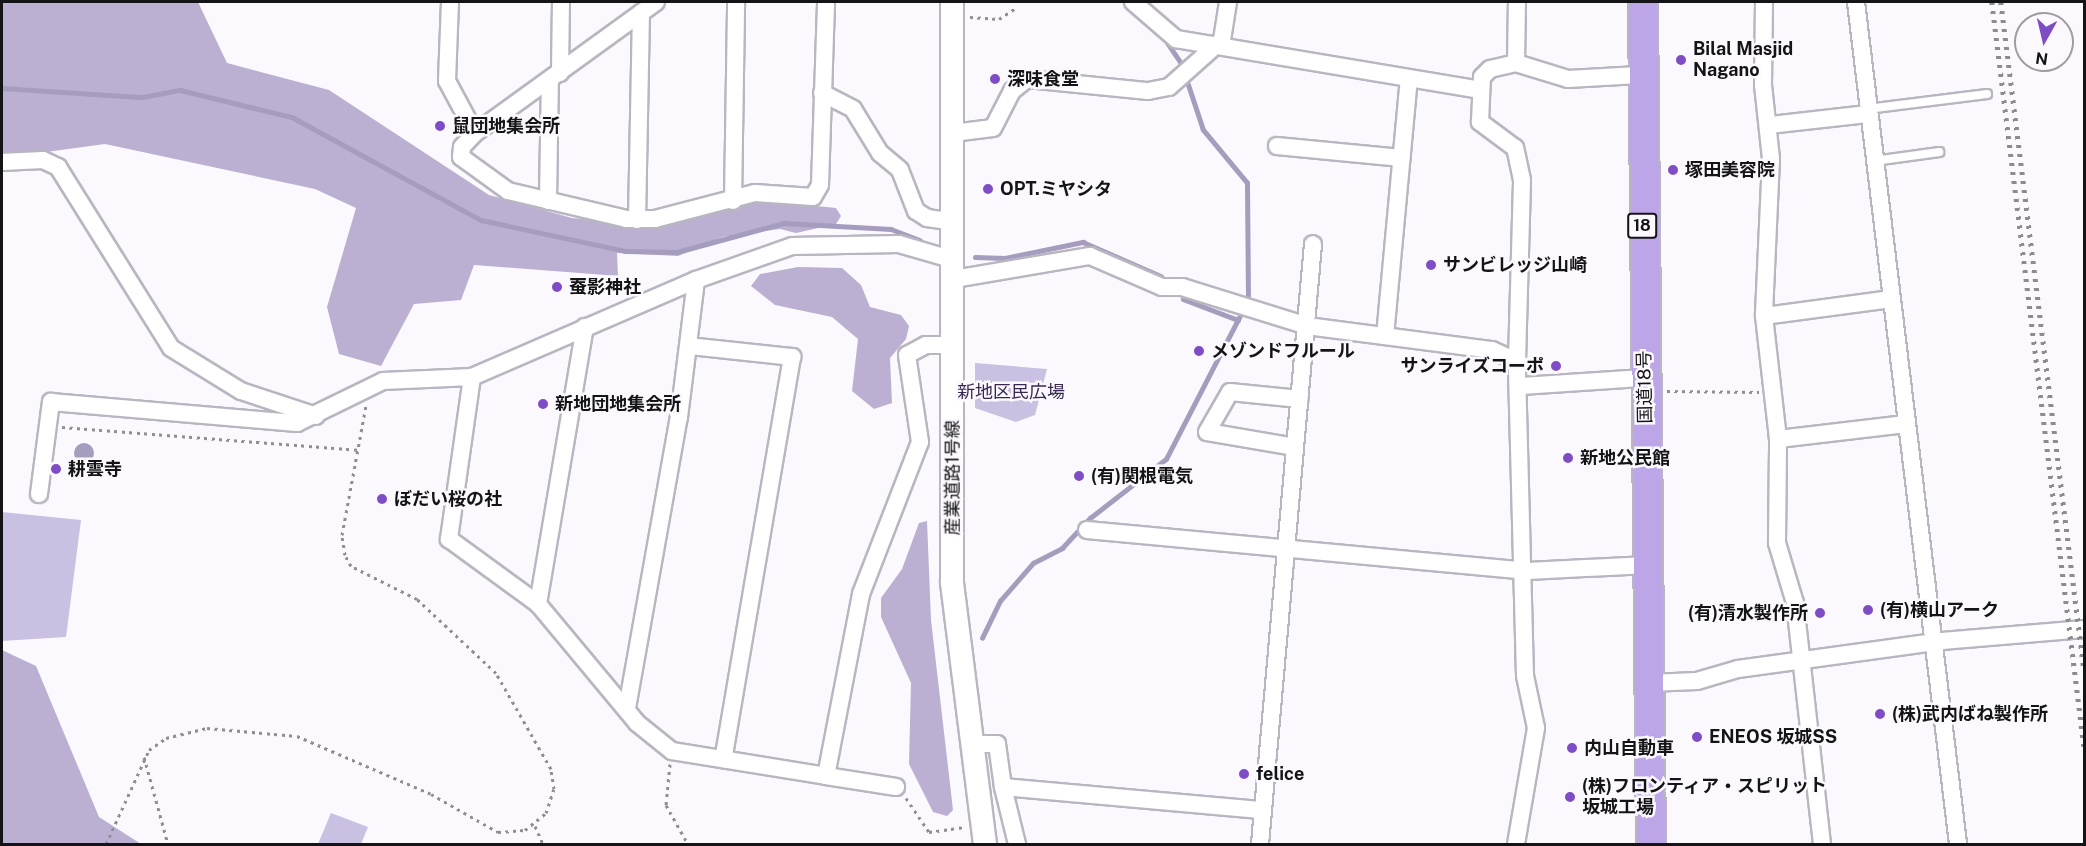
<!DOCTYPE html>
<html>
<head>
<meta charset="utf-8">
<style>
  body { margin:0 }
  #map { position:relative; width:2086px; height:846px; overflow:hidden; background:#fbf9fe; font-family:"Public Sans","Noto Sans JP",sans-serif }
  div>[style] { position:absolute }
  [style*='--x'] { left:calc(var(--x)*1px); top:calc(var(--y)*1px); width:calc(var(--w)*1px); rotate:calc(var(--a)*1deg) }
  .green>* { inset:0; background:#cac0e1 }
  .forest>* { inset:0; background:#bbb0d2 }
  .water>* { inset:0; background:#a69cbd }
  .round { border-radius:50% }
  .stream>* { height:4.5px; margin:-2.25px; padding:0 2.25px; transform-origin:2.25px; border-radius:2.25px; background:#a69cbd }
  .path>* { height:3px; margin-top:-1.5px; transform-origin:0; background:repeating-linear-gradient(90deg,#908e93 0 3px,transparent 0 7.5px) }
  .roads { filter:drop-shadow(2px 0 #b9b6c1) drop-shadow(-2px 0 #b9b6c1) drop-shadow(0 2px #b9b6c1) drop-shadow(0 -2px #b9b6c1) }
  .lane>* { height:8px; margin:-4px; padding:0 4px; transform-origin:4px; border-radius:4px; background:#fff }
  .street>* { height:16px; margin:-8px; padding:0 8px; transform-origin:8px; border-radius:8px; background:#fff }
  .secondary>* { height:22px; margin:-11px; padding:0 11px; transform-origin:11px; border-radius:11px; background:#fff }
  .highway>* { height:28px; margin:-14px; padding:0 14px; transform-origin:14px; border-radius:14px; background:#bca6e8 }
  .rail>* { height:4.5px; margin-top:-2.25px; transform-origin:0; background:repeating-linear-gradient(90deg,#8c8b8f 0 3px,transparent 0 9px) }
  .dots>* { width:16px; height:16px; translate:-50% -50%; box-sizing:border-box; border:3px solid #fbf9fe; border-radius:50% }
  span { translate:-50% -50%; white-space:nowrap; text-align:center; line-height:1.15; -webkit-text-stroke:5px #fbf9fe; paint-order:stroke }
  .shield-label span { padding:2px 4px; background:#fbf9fe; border:2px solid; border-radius:4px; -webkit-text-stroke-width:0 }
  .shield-label { font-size:16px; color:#141316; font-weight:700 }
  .poi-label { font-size:18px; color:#141316; font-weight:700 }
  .left { translate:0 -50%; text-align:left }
  .right { translate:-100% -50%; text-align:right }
  .street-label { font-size:18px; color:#141316 }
  .park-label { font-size:18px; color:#382753 }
  .frame { position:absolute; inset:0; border:3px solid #141316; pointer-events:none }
  .north { position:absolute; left:2014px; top:12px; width:60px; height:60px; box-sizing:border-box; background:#fbf9fe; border:2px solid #9f9da1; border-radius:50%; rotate:188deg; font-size:16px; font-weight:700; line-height:24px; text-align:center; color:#141316 }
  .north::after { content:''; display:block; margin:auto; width:21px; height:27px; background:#7e4cc4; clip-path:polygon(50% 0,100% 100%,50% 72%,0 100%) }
</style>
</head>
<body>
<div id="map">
  <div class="green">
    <i style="clip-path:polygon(975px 363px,1047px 369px,1035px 415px,1016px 422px,975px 408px)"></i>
    <i style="clip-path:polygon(2px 512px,81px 520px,66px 637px,2px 641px)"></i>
    <i style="clip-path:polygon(331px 813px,368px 827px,361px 844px,318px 844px)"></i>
  </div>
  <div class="forest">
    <i style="clip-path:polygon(2px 2px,198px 2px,227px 63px,329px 90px,489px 195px,572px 218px,650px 225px,760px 200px,836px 208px,841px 216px,836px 224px,796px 233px,780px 229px,723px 237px,678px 256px,617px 253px,618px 276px,474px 265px,461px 300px,414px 304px,381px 366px,339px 354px,327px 307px,356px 208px,315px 189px,105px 144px,2px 158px)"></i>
    <i style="clip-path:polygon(798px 267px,842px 268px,861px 285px,870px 307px,901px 315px,909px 326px,906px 339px,890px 358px,892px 403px,874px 409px,852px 391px,858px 339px,832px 317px,775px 305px,751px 286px,760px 274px)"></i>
    <i style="clip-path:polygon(927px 521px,931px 620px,953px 810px,947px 816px,933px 812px,909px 764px,911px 683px,881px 617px,881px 598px,902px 569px,919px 523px)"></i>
    <i style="clip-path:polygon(2px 650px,36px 666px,99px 817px,141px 844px,2px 844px)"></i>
  </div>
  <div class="water">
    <i class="round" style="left:74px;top:443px;width:20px;height:20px"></i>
  </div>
  <div class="stream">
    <i style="--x:1167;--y:42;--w:30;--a:56"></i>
    <i style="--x:2;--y:88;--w:141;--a:3.7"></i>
    <i style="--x:143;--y:97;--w:38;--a:-11"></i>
    <i style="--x:180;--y:90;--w:115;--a:13.6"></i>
    <i style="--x:292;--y:117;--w:215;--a:28.6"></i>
    <i style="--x:481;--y:220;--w:148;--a:12.1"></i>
    <i style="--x:626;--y:251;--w:51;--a:1.1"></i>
    <i style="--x:677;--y:252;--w:111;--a:-15.2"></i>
    <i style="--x:784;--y:223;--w:107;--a:3.2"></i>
    <i style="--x:891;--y:229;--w:31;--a:21"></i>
    <i style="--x:975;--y:257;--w:30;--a:2"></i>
    <i style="--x:1005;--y:258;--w:80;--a:-11.6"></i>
    <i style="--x:1083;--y:242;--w:85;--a:23.6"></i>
    <i style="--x:1183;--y:299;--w:59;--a:20.9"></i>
    <i style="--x:982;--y:638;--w:41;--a:-64.1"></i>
    <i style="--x:1000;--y:601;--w:50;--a:-49"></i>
    <i style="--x:1033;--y:563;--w:33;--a:-27"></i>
    <i style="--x:1062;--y:548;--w:41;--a:-47"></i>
    <i style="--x:1090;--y:518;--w:96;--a:-37.8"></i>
    <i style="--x:1166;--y:459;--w:179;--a:-62.7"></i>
    <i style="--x:1248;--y:300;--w:117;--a:-90.5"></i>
    <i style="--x:1247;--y:183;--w:69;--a:-129.7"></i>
    <i style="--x:1203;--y:130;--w:51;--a:-108.4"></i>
  </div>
  <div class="path">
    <i style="--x:970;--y:17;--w:29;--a:4"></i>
    <i style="--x:999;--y:19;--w:20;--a:-33"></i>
    <i style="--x:1667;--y:391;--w:92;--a:0.6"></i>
    <i style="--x:62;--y:427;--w:299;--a:4.4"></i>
    <i style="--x:144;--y:757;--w:90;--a:74.6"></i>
    <i style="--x:670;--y:764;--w:41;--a:95.6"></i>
    <i style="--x:666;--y:805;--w:45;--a:60.6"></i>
    <i style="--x:906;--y:798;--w:41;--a:55.9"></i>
    <i style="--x:929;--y:832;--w:36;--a:-8"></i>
    <i style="--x:535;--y:826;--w:20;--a:66"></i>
    <i style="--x:106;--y:844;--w:103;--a:-65.4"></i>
    <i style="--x:149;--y:750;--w:21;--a:-35"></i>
    <i style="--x:166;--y:738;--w:42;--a:-13.7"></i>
    <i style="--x:207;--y:728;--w:90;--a:5.1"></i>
    <i style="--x:297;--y:736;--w:146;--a:23.4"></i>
    <i style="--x:431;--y:794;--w:77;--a:29.6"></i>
    <i style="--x:498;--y:832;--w:27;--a:-4"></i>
    <i style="--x:525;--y:830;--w:27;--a:-39"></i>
    <i style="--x:546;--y:813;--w:25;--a:-72"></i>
    <i style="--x:554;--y:789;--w:20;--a:-99"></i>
    <i style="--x:551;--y:769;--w:111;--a:-119.8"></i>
    <i style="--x:496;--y:673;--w:108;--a:-136.9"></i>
    <i style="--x:417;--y:599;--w:74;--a:-153.4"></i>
    <i style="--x:351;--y:566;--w:13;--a:-119"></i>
    <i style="--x:345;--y:555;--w:20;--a:-99"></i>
    <i style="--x:342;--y:535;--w:131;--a:-79.5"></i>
  </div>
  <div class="roads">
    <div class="lane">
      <i style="--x:1867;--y:109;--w:121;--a:-7.1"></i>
      <i style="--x:1874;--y:161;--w:66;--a:-7.9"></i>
    </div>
    <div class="street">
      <i style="--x:450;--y:2;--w:79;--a:92.2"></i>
      <i style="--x:447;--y:81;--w:59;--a:61.7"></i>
      <i style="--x:656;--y:2;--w:223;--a:144.1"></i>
      <i style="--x:475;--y:133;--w:19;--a:133"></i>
      <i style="--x:462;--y:147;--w:10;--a:96"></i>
      <i style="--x:461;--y:157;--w:58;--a:35.9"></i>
      <i style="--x:508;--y:191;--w:121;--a:13.3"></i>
      <i style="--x:626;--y:219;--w:29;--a:0"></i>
      <i style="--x:655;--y:219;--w:103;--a:-14.6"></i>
      <i style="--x:755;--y:193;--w:58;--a:3.9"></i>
      <i style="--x:813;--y:197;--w:14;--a:-60"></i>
      <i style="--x:820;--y:185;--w:183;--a:-88.1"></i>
      <i style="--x:1133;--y:2;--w:57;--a:40.7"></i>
      <i style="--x:1176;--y:39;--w:309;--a:9.5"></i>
      <i style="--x:1764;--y:2;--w:83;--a:90.7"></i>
      <i style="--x:1763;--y:85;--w:74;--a:83.8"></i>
      <i style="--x:1771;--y:159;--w:157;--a:92.6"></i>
      <i style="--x:1764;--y:316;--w:124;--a:83.5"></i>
      <i style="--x:1856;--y:2;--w:848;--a:83.09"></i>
      <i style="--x:1516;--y:63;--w:61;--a:-89.1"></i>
      <i style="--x:560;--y:73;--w:71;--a:-89.2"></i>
      <i style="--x:822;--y:93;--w:35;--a:27"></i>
      <i style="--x:853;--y:109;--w:52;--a:58.5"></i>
      <i style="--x:880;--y:153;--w:26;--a:40"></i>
      <i style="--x:900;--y:170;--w:44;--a:68.7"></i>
      <i style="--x:916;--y:211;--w:13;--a:32"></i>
      <i style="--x:927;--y:218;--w:27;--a:8"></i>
      <i style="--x:1770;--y:125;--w:99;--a:-6.4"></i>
      <i style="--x:953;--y:133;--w:40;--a:-7.1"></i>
      <i style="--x:993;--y:128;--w:42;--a:-62.8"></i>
      <i style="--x:1012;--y:91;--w:19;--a:-39"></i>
      <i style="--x:1027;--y:79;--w:122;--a:5.7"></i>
      <i style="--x:1148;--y:91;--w:21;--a:-11"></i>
      <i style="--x:1169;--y:87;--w:71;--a:-41.6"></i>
      <i style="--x:1222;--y:40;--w:38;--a:-81"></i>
      <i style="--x:1277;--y:146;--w:125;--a:5.5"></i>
      <i style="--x:2;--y:162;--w:41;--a:-2.8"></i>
      <i style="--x:43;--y:160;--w:17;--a:25"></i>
      <i style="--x:58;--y:167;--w:213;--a:58"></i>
      <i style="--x:171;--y:348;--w:82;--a:31.6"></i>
      <i style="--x:241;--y:391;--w:79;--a:18.4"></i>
      <i style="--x:548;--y:201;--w:121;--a:-89.1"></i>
      <i style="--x:733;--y:201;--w:199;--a:-89.1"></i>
      <i style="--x:637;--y:220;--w:207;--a:-88.9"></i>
      <i style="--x:954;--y:279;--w:138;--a:-9.6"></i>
      <i style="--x:1090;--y:256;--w:78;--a:23.3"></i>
      <i style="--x:1162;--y:287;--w:20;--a:0"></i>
      <i style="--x:1182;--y:287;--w:131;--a:17.3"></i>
      <i style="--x:1307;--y:326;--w:187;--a:7.4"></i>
      <i style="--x:1492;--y:350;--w:27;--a:24"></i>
      <i style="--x:1764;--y:316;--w:128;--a:-7.6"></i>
      <i style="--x:1385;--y:336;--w:258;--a:-84.7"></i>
      <i style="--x:689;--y:346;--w:104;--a:6.1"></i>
      <i style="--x:792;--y:357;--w:408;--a:99.7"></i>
      <i style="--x:472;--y:377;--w:164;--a:98.1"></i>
      <i style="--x:449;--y:539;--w:110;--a:36.1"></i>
      <i style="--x:538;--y:604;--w:155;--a:50.2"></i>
      <i style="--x:637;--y:723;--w:45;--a:38.7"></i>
      <i style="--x:672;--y:751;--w:156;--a:9.2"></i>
      <i style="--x:826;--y:776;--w:185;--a:-79.1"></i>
      <i style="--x:861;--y:594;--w:163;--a:-68.8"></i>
      <i style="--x:920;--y:442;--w:88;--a:-98.5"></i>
      <i style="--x:907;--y:355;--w:21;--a:-28"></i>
      <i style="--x:926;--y:345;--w:28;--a:0"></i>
      <i style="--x:1522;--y:386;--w:122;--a:-3.8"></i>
      <i style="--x:1295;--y:447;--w:89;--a:-170.3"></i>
      <i style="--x:1207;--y:432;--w:46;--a:-60.1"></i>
      <i style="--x:1230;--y:392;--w:70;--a:5.7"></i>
      <i style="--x:39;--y:494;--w:93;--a:-82.6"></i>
      <i style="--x:51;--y:402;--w:247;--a:4.9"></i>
      <i style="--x:297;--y:423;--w:96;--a:-26"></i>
      <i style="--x:383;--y:381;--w:89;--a:-2.6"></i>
      <i style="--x:472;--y:377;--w:244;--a:-23.4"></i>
      <i style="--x:696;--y:280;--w:102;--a:-19.5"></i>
      <i style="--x:792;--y:246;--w:107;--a:-1.1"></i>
      <i style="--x:899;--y:244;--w:57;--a:16.2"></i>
      <i style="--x:1087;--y:530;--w:443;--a:5.3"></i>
      <i style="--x:1528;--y:571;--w:120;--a:-2.9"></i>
      <i style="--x:538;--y:604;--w:281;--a:-80.4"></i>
      <i style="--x:1649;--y:683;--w:48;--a:-2.4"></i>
      <i style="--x:1697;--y:681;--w:43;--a:-16.3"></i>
      <i style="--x:1738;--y:669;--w:206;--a:-7.8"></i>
      <i style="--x:1942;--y:641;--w:143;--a:-4.8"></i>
      <i style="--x:627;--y:708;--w:296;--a:-79.9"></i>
      <i style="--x:679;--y:417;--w:138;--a:-82.9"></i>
      <i style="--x:971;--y:744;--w:26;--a:0"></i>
      <i style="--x:997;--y:744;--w:43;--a:82.1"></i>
      <i style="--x:1003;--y:787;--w:261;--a:5.1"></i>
      <i style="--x:826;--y:776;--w:71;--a:8.9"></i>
      <i style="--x:1003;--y:787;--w:59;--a:76.2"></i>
      <i style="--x:1260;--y:844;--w:602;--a:-84.95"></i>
      <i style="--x:1516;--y:844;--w:118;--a:-80.2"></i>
      <i style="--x:1536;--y:728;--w:53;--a:-101.9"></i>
      <i style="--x:1525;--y:676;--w:315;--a:-91.5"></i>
      <i style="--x:1517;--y:361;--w:181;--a:-88.4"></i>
      <i style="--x:1522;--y:180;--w:33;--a:-102"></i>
      <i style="--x:1515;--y:148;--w:44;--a:-143.4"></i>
      <i style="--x:1480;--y:122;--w:45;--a:-87.5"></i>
      <i style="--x:1482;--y:77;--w:11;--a:-45"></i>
      <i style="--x:1490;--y:69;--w:27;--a:-13"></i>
      <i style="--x:1516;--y:63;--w:54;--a:17.1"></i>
      <i style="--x:1568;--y:79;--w:71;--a:-3.2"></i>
      <i style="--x:1822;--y:844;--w:243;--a:-96.4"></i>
      <i style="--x:1795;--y:603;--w:63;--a:-106.7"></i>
      <i style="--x:1777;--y:543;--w:104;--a:-89.4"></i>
      <i style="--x:1778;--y:439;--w:129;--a:-6.7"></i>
    </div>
    <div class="secondary">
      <i style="--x:952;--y:2;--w:581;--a:90"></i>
      <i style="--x:952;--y:583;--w:263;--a:82.8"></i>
    </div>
    <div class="highway">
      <i style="--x:1643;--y:2;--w:842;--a:89.46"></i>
    </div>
  </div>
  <div class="rail">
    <i style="--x:1992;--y:2;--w:750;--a:82.95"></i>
    <i style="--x:2001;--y:2;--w:672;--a:82.91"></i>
  </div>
  <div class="dots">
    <i style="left:1681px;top:60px;background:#7e4cc4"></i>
    <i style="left:995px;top:79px;background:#7e4cc4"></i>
    <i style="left:440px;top:126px;background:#7e4cc4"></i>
    <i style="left:1673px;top:170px;background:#7e4cc4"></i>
    <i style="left:988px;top:189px;background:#7e4cc4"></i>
    <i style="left:1431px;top:265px;background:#7e4cc4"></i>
    <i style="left:557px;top:287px;background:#7e4cc4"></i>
    <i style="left:1199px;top:351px;background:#7e4cc4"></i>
    <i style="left:1556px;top:366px;background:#7e4cc4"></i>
    <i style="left:543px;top:404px;background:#7e4cc4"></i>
    <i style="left:1568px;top:458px;background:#7e4cc4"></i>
    <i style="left:56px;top:469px;background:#7e4cc4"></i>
    <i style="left:1079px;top:476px;background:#7e4cc4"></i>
    <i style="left:382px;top:499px;background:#7e4cc4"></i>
    <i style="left:1868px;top:610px;background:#7e4cc4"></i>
    <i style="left:1820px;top:613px;background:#7e4cc4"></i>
    <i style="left:1880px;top:714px;background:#7e4cc4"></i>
    <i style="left:1697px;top:737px;background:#7e4cc4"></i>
    <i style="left:1572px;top:748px;background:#7e4cc4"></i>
    <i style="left:1244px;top:774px;background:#7e4cc4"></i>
    <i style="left:1570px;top:797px;background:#7e4cc4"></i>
  </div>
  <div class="shield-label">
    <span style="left:1642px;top:226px">18</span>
  </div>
  <div class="poi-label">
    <span class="left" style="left:1693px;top:60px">Bilal Masjid<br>Nagano</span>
    <span class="left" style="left:1007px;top:79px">深味食堂</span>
    <span class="left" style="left:452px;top:126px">鼠団地集会所</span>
    <span class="left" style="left:1685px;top:170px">塚田美容院</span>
    <span class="left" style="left:1000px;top:189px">OPT.ミヤシタ</span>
    <span class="left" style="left:1443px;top:265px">サンビレッジ山崎</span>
    <span class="left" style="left:569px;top:287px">蚕影神社</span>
    <span class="left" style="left:1211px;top:351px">メゾンドフルール</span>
    <span class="right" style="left:1544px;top:366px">サンライズコーポ</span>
    <span class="left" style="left:555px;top:404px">新地団地集会所</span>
    <span class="left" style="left:1580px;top:458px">新地公民館</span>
    <span class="left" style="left:68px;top:469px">耕雲寺</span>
    <span class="left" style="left:1091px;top:476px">(有)関根電気</span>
    <span class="left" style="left:394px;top:499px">ぼだい桜の社</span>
    <span class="left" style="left:1880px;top:610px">(有)横山アーク</span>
    <span class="right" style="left:1808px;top:613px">(有)清水製作所</span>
    <span class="left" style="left:1892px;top:714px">(株)武内ばね製作所</span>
    <span class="left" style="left:1709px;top:737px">ENEOS 坂城SS</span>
    <span class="left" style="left:1584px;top:748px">内山自動車</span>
    <span class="left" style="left:1256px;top:774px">felice</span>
    <span class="left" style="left:1582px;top:797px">(株)フロンティア・スピリット<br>坂城工場</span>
  </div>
  <div class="street-label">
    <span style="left:1645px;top:387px;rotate:-91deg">国道18号</span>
    <span style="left:953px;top:478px;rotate:-90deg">産業道路1号線</span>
  </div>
  <div class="park-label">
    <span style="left:1011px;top:392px">新地区民広場</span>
  </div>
  <div class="frame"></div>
  <div class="north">N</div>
</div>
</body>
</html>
